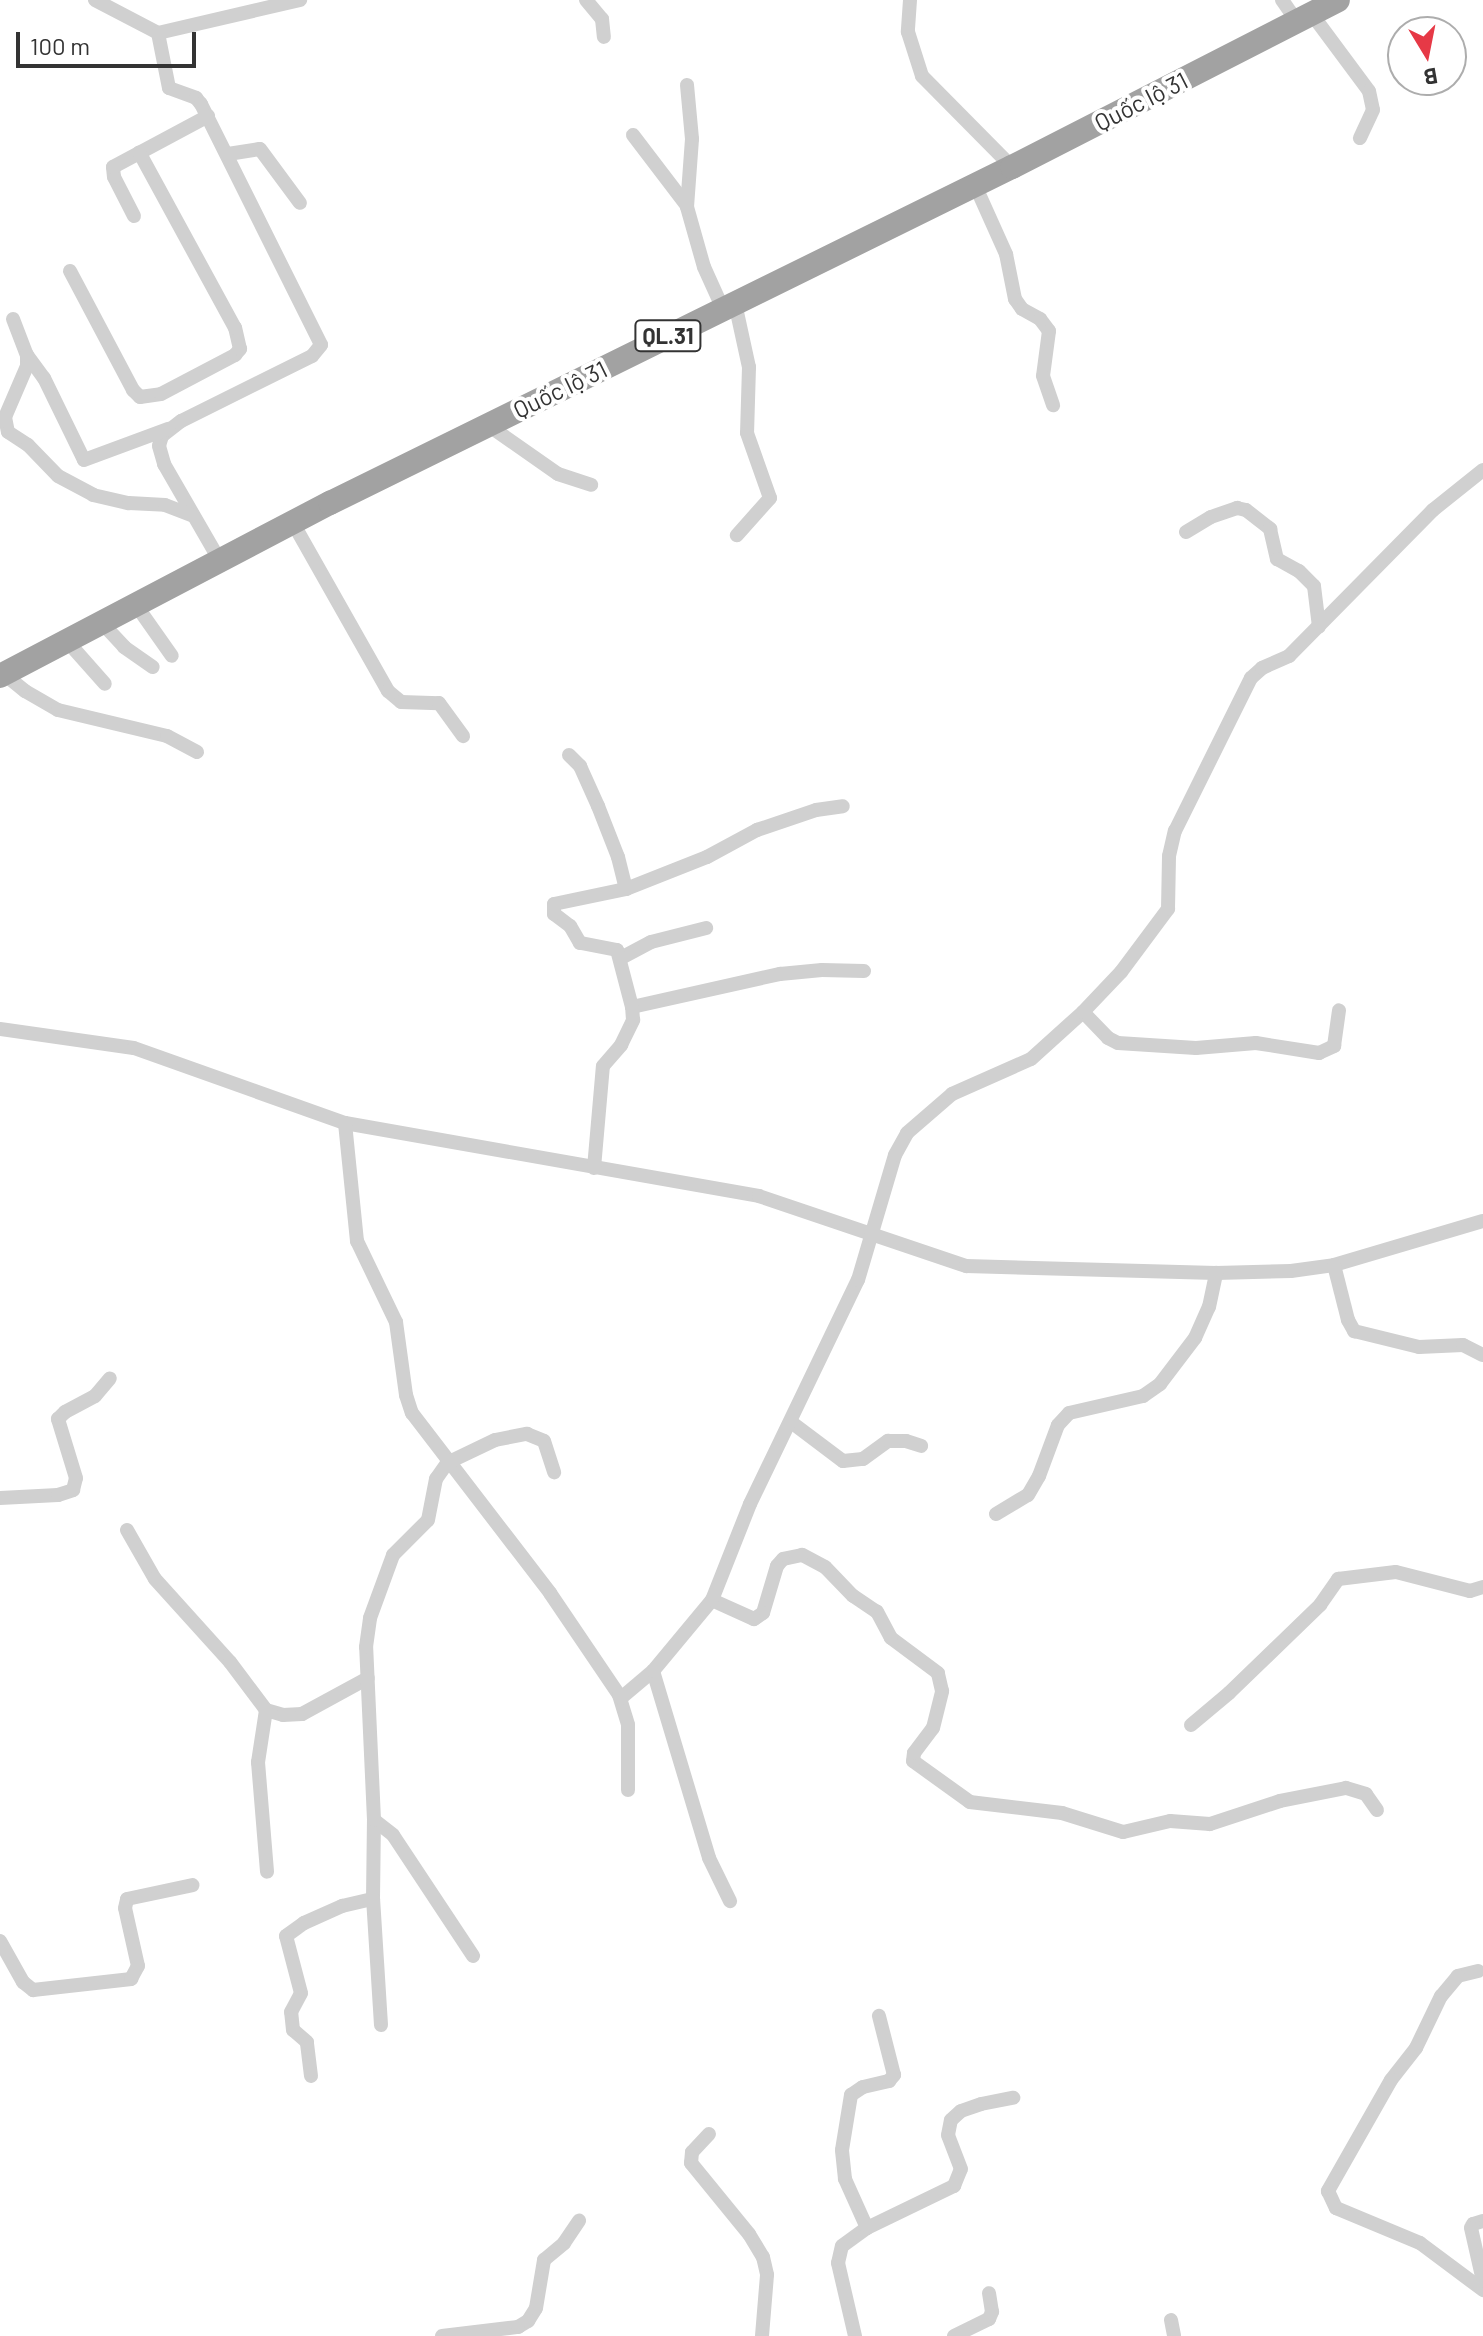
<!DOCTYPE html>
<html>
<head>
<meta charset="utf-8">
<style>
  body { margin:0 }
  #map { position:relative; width:1483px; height:2336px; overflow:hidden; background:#fff; font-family:Barlow,sans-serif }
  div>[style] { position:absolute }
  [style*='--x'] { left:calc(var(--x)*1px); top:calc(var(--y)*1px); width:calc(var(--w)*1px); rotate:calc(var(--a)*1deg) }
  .minor>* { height:14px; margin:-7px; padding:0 7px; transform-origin:7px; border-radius:7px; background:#d0d0d0 }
  .trunk>* { height:24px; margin:-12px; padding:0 12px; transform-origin:12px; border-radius:12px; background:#a2a2a2 }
  span { translate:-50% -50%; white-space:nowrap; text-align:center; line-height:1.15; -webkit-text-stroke:8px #fff; paint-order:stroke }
  .shield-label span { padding:2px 6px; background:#fff; border:2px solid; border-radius:6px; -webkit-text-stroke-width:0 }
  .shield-label { font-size:22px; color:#333; font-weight:700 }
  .street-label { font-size:24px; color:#333 }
  .north { position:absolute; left:1387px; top:16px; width:80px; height:80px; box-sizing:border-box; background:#fff; border:2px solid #adadad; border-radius:50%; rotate:170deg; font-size:22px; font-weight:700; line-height:32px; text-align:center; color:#333 }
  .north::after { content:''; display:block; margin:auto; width:28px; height:36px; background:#e63946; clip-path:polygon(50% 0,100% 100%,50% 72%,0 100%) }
  .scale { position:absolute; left:16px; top:32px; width:180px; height:36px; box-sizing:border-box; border:4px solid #333; border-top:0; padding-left:10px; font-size:24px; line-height:28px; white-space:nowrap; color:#333; -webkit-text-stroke:6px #fff; paint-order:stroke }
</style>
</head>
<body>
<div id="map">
  <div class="minor">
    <i style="--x:95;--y:0;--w:71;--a:27.6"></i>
    <i style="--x:158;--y:33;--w:56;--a:78.7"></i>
    <i style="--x:169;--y:88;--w:29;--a:20"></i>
    <i style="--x:196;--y:98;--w:8;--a:50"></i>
    <i style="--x:201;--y:104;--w:269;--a:63.5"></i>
    <i style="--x:321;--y:345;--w:14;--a:129"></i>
    <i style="--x:312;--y:356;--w:146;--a:153.6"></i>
    <i style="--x:181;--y:421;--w:24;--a:142"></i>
    <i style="--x:162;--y:436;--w:10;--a:107"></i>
    <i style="--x:159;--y:446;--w:19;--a:74"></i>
    <i style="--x:164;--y:464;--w:112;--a:60"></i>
    <i style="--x:586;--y:0;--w:25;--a:50"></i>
    <i style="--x:602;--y:19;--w:18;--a:84"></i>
    <i style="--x:910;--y:0;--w:32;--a:94"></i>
    <i style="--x:908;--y:32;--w:46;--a:72.3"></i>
    <i style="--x:922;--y:76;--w:128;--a:45.3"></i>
    <i style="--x:1282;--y:0;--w:24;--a:55"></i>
    <i style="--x:1311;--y:13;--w:97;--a:53.4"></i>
    <i style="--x:1369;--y:91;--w:19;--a:78"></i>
    <i style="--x:1373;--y:110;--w:31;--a:115"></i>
    <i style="--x:158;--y:33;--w:146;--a:-13.1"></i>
    <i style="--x:687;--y:85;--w:54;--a:84.7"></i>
    <i style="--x:692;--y:139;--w:68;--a:94.2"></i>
    <i style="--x:687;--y:207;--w:62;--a:74.2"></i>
    <i style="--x:704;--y:267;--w:46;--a:65.7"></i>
    <i style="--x:633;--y:135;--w:89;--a:52.7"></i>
    <i style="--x:228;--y:154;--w:32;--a:-9"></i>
    <i style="--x:260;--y:149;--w:67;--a:53.5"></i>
    <i style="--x:975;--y:185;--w:76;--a:65.8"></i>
    <i style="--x:1006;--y:254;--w:46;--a:78.7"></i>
    <i style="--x:1015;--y:299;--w:12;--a:55"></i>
    <i style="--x:1022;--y:309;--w:21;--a:29"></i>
    <i style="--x:1040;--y:319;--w:15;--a:53"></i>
    <i style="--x:1049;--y:331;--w:45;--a:97.6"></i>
    <i style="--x:1043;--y:376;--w:31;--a:71"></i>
    <i style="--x:134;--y:216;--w:44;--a:-117.1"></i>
    <i style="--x:114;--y:177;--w:10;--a:-96"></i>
    <i style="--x:113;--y:167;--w:108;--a:-28.2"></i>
    <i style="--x:70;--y:271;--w:135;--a:62.1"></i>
    <i style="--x:133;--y:390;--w:10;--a:45"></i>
    <i style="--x:140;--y:397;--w:21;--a:-8"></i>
    <i style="--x:161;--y:394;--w:84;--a:-27.8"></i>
    <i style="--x:235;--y:355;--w:8;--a:-50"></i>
    <i style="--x:240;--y:349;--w:22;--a:-103"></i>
    <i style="--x:235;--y:328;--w:200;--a:-118.6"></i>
    <i style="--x:735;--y:303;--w:66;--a:77.7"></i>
    <i style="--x:749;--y:367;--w:66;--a:91.7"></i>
    <i style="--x:747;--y:433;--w:69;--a:70.5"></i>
    <i style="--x:770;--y:498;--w:50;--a:131.7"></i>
    <i style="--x:13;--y:319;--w:39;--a:69"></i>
    <i style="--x:27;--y:355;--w:11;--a:90"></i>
    <i style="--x:27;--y:366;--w:56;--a:113.3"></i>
    <i style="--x:5;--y:417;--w:15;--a:79"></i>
    <i style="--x:8;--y:432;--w:24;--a:33"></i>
    <i style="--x:28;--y:445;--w:43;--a:45.9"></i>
    <i style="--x:58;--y:476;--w:40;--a:28"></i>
    <i style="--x:93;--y:495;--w:37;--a:13"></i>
    <i style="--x:129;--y:503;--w:36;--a:3"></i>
    <i style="--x:165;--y:505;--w:30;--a:21"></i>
    <i style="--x:27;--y:355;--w:29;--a:54"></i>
    <i style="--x:44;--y:378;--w:91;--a:64"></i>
    <i style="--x:84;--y:460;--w:90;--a:-20.3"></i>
    <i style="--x:488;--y:425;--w:85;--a:35"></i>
    <i style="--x:558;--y:474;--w:35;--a:18"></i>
    <i style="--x:293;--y:523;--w:193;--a:60.5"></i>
    <i style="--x:388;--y:691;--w:17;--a:40"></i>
    <i style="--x:401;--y:702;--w:38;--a:2"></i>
    <i style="--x:439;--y:703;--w:41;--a:54"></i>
    <i style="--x:1186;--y:532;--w:29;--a:-31"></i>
    <i style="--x:1211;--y:517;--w:28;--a:-19"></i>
    <i style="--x:1237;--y:508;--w:9;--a:13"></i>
    <i style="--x:1246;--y:510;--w:31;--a:38"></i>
    <i style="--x:1270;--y:529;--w:31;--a:77"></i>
    <i style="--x:1277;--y:559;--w:25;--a:29"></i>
    <i style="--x:1299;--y:571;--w:21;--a:45"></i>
    <i style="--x:1314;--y:586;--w:41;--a:83"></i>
    <i style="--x:136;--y:605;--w:62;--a:54.8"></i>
    <i style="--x:102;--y:623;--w:33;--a:47"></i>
    <i style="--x:124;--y:647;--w:35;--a:35"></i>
    <i style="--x:67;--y:641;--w:57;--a:48.5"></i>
    <i style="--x:4;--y:674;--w:27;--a:39"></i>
    <i style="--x:25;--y:691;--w:38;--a:30"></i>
    <i style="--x:58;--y:710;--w:112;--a:13.4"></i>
    <i style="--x:167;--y:736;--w:34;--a:28"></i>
    <i style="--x:569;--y:755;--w:16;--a:45"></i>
    <i style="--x:580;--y:766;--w:44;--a:65.8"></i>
    <i style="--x:598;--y:806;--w:55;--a:68.6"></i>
    <i style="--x:618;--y:857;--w:33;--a:76"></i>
    <i style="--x:621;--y:958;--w:34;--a:-28"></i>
    <i style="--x:651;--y:942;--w:57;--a:-14.3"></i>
    <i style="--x:632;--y:1007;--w:152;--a:-12.6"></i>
    <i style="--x:780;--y:974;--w:42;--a:-5.4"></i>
    <i style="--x:822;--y:970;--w:42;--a:1.4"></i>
    <i style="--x:1083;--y:1012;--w:36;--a:46"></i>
    <i style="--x:1108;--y:1038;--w:11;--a:27"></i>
    <i style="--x:1118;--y:1043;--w:78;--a:3.7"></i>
    <i style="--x:1196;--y:1048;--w:60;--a:-4.8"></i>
    <i style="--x:1256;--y:1043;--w:64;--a:9"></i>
    <i style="--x:1319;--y:1053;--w:17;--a:-25"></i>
    <i style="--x:1334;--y:1046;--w:36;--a:-82"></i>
    <i style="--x:0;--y:1029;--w:135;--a:8.1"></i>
    <i style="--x:134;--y:1048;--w:224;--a:19.6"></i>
    <i style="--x:345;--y:1123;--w:420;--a:10"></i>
    <i style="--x:759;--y:1196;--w:219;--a:18.7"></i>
    <i style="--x:966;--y:1266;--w:250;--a:1.6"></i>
    <i style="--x:1216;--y:1273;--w:75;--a:-1.5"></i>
    <i style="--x:1291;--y:1271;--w:43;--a:-7.9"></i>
    <i style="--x:1334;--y:1265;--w:155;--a:-16.5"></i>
    <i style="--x:345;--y:1123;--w:119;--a:84.2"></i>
    <i style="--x:357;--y:1241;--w:90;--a:64.3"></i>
    <i style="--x:396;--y:1322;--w:74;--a:82.2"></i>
    <i style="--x:406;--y:1395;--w:19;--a:72"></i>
    <i style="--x:412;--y:1413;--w:227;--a:52.5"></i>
    <i style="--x:550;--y:1593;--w:123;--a:55.9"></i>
    <i style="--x:619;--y:1695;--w:31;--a:73"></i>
    <i style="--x:628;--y:1725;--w:65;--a:90"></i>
    <i style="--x:594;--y:1168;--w:102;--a:-85"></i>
    <i style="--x:603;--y:1066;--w:28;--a:-49"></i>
    <i style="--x:621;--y:1045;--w:28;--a:-64"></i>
    <i style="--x:633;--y:1020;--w:13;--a:-94"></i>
    <i style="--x:632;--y:1007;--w:59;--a:-104.7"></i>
    <i style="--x:617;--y:950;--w:38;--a:-169"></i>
    <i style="--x:580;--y:943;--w:20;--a:-120"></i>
    <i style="--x:570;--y:926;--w:20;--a:-143"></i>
    <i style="--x:554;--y:914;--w:10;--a:-90"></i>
    <i style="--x:554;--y:904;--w:74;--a:-11.8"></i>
    <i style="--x:626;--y:889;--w:87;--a:-21.6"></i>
    <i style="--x:707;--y:857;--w:57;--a:-28.4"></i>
    <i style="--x:757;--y:830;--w:62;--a:-18.7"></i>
    <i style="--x:816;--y:810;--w:27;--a:-8"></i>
    <i style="--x:1334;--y:1265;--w:57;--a:75.7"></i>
    <i style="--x:1348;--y:1320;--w:13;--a:61"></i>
    <i style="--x:1354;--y:1331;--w:67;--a:13.8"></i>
    <i style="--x:1419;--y:1347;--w:44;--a:-2.6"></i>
    <i style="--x:1463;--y:1345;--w:22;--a:27"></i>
    <i style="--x:791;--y:1422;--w:65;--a:36.9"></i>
    <i style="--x:843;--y:1461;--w:20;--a:-6"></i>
    <i style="--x:863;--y:1459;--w:31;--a:-36"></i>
    <i style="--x:888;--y:1441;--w:18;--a:0"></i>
    <i style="--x:906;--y:1441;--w:16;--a:18"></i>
    <i style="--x:0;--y:1498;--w:58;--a:-3"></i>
    <i style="--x:58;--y:1495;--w:16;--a:-18"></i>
    <i style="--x:73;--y:1490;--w:12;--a:-76"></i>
    <i style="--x:76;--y:1478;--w:62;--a:-107"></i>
    <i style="--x:58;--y:1419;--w:10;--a:-45"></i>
    <i style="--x:65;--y:1412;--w:34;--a:-28"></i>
    <i style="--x:95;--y:1396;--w:23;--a:-50"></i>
    <i style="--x:996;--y:1514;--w:37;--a:-31"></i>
    <i style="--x:1028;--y:1495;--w:22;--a:-60"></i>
    <i style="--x:1039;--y:1476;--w:54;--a:-69.6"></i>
    <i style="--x:1058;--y:1425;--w:16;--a:-47"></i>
    <i style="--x:1069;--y:1413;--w:76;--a:-12.9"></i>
    <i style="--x:1143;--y:1396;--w:21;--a:-35"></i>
    <i style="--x:1160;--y:1384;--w:58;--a:-52.7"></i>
    <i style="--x:1195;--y:1338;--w:34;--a:-66"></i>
    <i style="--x:1209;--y:1307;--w:35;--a:-78"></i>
    <i style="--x:127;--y:1530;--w:56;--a:60.3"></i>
    <i style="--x:155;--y:1579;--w:112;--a:47.9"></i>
    <i style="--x:230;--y:1662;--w:60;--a:53.1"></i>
    <i style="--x:266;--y:1710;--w:18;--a:16"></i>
    <i style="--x:283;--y:1715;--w:19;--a:-3"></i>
    <i style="--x:302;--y:1714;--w:75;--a:-28.6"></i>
    <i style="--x:653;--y:1671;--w:195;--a:73.3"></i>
    <i style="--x:709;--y:1858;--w:48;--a:64"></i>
    <i style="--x:621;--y:1698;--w:42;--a:-40.2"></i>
    <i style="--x:653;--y:1671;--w:92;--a:-50.3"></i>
    <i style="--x:266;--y:1710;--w:53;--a:98.7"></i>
    <i style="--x:258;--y:1762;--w:110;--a:85.3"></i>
    <i style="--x:1191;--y:1725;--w:50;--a:-40.1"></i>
    <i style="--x:1229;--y:1693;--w:127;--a:-44"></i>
    <i style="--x:1320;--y:1605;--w:32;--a:-55"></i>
    <i style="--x:1338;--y:1579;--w:58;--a:-6.9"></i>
    <i style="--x:1396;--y:1572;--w:76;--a:14.4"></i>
    <i style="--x:1470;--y:1591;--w:14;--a:-17"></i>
    <i style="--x:1377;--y:1810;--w:19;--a:-125"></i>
    <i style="--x:1366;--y:1794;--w:21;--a:-163"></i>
    <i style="--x:1346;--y:1788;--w:67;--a:168.9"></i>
    <i style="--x:1280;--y:1801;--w:74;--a:161.8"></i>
    <i style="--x:1210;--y:1824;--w:40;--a:-175.7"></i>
    <i style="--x:1170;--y:1821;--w:48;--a:166.8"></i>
    <i style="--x:1123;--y:1832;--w:64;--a:-162.7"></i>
    <i style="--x:1062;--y:1813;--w:93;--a:-173.2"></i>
    <i style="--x:970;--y:1802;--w:70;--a:-144.3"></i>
    <i style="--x:913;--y:1761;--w:8;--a:-83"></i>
    <i style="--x:914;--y:1753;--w:31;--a:-53"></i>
    <i style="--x:933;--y:1728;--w:38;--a:-76"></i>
    <i style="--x:942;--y:1691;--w:18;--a:-103"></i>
    <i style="--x:938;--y:1673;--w:59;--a:-143.3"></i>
    <i style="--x:891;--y:1638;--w:30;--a:-118"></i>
    <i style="--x:877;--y:1612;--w:29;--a:-146"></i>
    <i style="--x:853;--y:1596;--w:40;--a:-134"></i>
    <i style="--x:825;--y:1567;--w:26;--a:-152"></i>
    <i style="--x:802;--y:1555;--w:19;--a:168"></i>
    <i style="--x:783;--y:1559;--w:9;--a:131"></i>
    <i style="--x:777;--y:1566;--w:49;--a:106.6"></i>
    <i style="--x:763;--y:1613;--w:11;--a:146"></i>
    <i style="--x:754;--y:1619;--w:46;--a:-155.7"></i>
    <i style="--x:712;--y:1600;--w:103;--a:-68.4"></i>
    <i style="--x:750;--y:1504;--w:249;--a:-64.3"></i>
    <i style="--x:858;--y:1280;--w:130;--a:-73.5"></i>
    <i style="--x:895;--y:1155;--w:25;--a:-61"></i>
    <i style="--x:907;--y:1133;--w:60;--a:-40.9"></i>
    <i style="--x:952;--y:1094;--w:86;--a:-23.9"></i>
    <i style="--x:1031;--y:1059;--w:70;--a:-42.1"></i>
    <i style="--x:1083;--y:1012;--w:55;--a:-46.5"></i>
    <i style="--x:1121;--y:972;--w:79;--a:-53.3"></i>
    <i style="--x:1168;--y:909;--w:53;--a:-88.9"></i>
    <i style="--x:1169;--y:856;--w:26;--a:-77"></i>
    <i style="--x:1175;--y:831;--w:171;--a:-63.6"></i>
    <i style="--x:1251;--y:678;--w:15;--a:-42"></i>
    <i style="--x:1262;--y:668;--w:30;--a:-24"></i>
    <i style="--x:1289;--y:656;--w:205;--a:-45.4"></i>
    <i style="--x:1433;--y:510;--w:64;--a:-38.7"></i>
    <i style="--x:374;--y:1820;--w:24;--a:38"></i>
    <i style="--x:393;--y:1835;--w:145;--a:56.5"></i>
    <i style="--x:0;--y:1941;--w:47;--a:60.7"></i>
    <i style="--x:23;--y:1982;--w:13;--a:39"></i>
    <i style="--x:33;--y:1990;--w:99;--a:-6.4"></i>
    <i style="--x:131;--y:1979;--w:15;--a:-62"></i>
    <i style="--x:138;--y:1966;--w:59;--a:-102.6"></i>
    <i style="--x:125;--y:1908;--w:9;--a:-77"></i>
    <i style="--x:127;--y:1899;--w:67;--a:-12"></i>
    <i style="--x:1478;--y:1971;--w:21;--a:166"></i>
    <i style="--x:1458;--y:1976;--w:26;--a:130"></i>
    <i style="--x:1441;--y:1996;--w:58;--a:115.7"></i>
    <i style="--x:1416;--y:2048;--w:41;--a:128"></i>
    <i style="--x:1391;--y:2080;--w:128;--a:119.6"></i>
    <i style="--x:1328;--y:2191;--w:19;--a:65"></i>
    <i style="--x:1336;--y:2208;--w:91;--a:22.6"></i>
    <i style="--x:1420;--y:2243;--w:79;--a:36.7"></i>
    <i style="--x:381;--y:2025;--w:126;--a:-93.6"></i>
    <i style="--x:373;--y:1899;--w:79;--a:-89.3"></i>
    <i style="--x:374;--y:1820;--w:173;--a:-92.6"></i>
    <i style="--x:366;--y:1647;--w:29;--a:-82"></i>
    <i style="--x:370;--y:1618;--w:67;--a:-69.9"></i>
    <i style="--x:393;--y:1555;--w:49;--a:-45"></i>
    <i style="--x:428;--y:1520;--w:42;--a:-79"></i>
    <i style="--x:436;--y:1479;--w:19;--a:-55"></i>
    <i style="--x:447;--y:1463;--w:53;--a:-25.6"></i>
    <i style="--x:495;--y:1440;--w:33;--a:-11"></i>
    <i style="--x:527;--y:1434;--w:18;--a:22"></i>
    <i style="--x:544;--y:1441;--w:33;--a:72"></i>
    <i style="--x:311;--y:2076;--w:34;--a:-97"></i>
    <i style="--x:307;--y:2042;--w:18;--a:-139"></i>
    <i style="--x:293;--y:2030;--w:18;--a:-96"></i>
    <i style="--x:291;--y:2012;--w:21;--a:-62"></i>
    <i style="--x:301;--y:1993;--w:59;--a:-104.7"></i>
    <i style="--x:286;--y:1936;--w:22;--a:-36"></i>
    <i style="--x:304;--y:1923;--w:42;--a:-24.1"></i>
    <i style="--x:342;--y:1906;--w:32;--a:-13"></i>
    <i style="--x:709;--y:2134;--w:25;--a:133"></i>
    <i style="--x:692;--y:2152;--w:11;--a:95"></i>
    <i style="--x:691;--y:2163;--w:92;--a:50.8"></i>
    <i style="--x:749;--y:2234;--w:27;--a:59"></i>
    <i style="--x:763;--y:2257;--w:18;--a:77"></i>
    <i style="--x:767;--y:2275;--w:61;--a:94.7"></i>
    <i style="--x:1483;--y:2221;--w:10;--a:163"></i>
    <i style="--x:1473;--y:2224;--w:4;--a:117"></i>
    <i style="--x:1471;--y:2228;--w:54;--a:77.2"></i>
    <i style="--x:867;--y:2228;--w:54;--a:-114.2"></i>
    <i style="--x:845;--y:2179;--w:29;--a:-96"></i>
    <i style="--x:842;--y:2150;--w:56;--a:-80.7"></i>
    <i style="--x:851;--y:2095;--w:14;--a:-34"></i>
    <i style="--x:863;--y:2087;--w:27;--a:-13"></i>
    <i style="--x:889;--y:2081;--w:8;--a:-50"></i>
    <i style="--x:894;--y:2075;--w:61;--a:-104.3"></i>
    <i style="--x:1171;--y:2320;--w:16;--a:79"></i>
    <i style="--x:442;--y:2336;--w:77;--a:-6.8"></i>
    <i style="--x:518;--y:2327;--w:12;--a:-31"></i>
    <i style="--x:528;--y:2321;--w:15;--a:-58"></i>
    <i style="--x:536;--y:2308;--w:49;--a:-80.5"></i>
    <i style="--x:544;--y:2260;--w:26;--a:-40"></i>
    <i style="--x:564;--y:2243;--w:27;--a:-56"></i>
    <i style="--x:855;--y:2336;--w:75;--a:-103.1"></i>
    <i style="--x:838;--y:2263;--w:17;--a:-77"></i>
    <i style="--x:842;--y:2246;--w:31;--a:-36"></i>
    <i style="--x:867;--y:2228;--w:97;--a:-25.8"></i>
    <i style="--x:954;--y:2186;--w:18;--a:-68"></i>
    <i style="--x:961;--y:2169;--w:36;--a:-111"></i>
    <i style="--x:948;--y:2135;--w:15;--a:-79"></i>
    <i style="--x:951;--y:2120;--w:13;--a:-42"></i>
    <i style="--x:961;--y:2111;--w:21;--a:-19"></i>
    <i style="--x:981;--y:2104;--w:33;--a:-11"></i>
    <i style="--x:954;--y:2336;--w:39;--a:-26"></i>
    <i style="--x:989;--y:2319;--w:8;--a:-67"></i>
    <i style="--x:992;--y:2312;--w:19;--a:-99"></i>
  </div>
  <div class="trunk">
    <i style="--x:0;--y:676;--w:373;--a:-27.7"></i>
    <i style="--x:330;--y:503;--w:760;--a:-26.23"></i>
    <i style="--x:1012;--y:167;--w:366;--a:-27.1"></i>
  </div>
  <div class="shield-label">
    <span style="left:668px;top:336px">QL.31</span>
  </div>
  <div class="street-label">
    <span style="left:1141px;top:101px;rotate:-27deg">Quốc lộ 31</span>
    <span style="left:560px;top:389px;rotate:-26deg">Quốc lộ 31</span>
  </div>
  <div class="north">B</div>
  <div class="scale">100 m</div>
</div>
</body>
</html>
